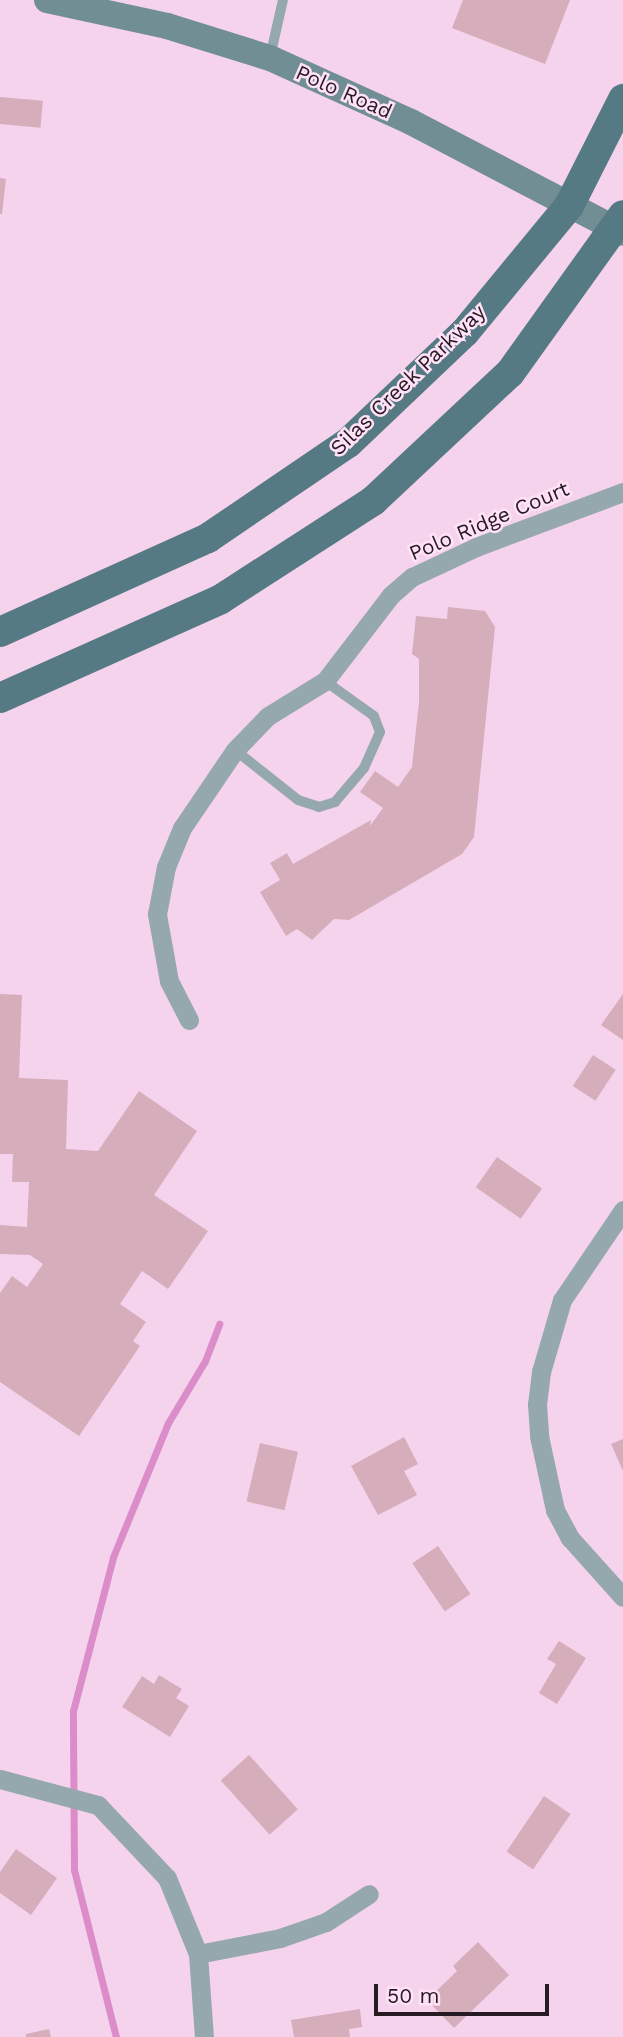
<!DOCTYPE html>
<html>
<head>
<meta charset="utf-8">
<style>
  body { margin:0 }
  #map { position:relative; width:623px; height:2037px; overflow:hidden; background:#f6d3ec; font-family:"Work Sans",sans-serif }
  div>[style] { position:absolute }
  [style*='--x'] { left:calc(var(--x)*1px); top:calc(var(--y)*1px); width:calc(var(--w)*1px); rotate:calc(var(--a)*1deg) }
  .stream>* { height:7px; margin:-3.5px; padding:0 3.5px; transform-origin:3.5px; border-radius:3.5px; background:#da8dc8 }
  .building>* { inset:0; background:#d6adbb; transform-origin:0 0 }
  .lane>* { height:10px; margin:-5px; padding:0 5px; transform-origin:5px; border-radius:5px; background:#95a8ae }
  .street>* { height:19px; margin:-9.5px; padding:0 9.5px; transform-origin:9.5px; border-radius:9.5px; background:#95a8ae }
  .secondary>* { height:26px; margin:-13px; padding:0 13px; transform-origin:13px; border-radius:13px; background:#718e95 }
  .primary>* { height:30px; margin:-15px; padding:0 15px; transform-origin:15px; border-radius:15px; background:#567a84 }
  span { translate:-50% -50%; white-space:nowrap; text-align:center; line-height:1.15; -webkit-text-stroke:5px #ffe2f7; paint-order:stroke }
  .street-label { font-size:21px; color:#261a23 }
  .scale { position:absolute; left:374px; top:1984px; width:175px; height:32px; box-sizing:border-box; border:4px solid #261a23; border-top:0; padding-left:9px; font-size:21px; line-height:24px; white-space:nowrap; color:#261a23; -webkit-text-stroke:5px #ffe2f7; paint-order:stroke }
</style>
</head>
<body>
<div id="map">
  <div class="stream">
    <i style="--x:116;--y:2037;--w:172;--a:-104.1"></i>
    <i style="--x:74;--y:1870;--w:159;--a:-90.4"></i>
    <i style="--x:73;--y:1711;--w:159;--a:-75.4"></i>
    <i style="--x:113;--y:1557;--w:145;--a:-67.7"></i>
    <i style="--x:168;--y:1423;--w:72;--a:-59.2"></i>
    <i style="--x:205;--y:1361;--w:40;--a:-69"></i>
  </div>
  <div class="building">
    <i style="clip-path:polygon(463px 0,570px 0,545px 64px,452px 28px)"></i>
    <i style="left:0;top:97px;width:43px;height:27px;rotate:5deg"></i>
    <i style="clip-path:polygon(0 178px,6px 179px,2px 214px,0 214px)"></i>
    <i style="clip-path:polygon(448px 607px,485px 611px,495px 627px,474px 837px,462px 854px,349px 920px,334px 919px,312px 940px,297px 929px,286px 936px,260px 892px,280px 880px,270px 863px,287px 853px,293px 864px,371px 820px,370px 826px,383px 808px,360px 792px,375px 771px,398px 787px,412px 767px,419px 702px,419px 659px,412px 654px,416px 616px,447px 619px)"></i>
    <i style="clip-path:polygon(0 994px,22px 995px,19px 1078px,68px 1080px,66px 1149px,98px 1151px,139px 1091px,197px 1131px,154px 1195px,208px 1231px,168px 1289px,142px 1271px,120px 1304px,146px 1322px,133px 1341px,140px 1346px,79px 1436px,0 1382px,0 1293px,12px 1276px,27px 1287px,43px 1264px,30px 1255px,0 1254px,0 1225px,27px 1227px,29px 1182px,12px 1182px,13px 1154px,0 1154px)"></i>
    <i style="clip-path:polygon(623px 994px,623px 1040px,601px 1025px)"></i>
    <i style="left:593px;top:1055px;width:27px;height:37px;rotate:33deg"></i>
    <i style="left:497px;top:1157px;width:55px;height:37px;rotate:35deg"></i>
    <i style="clip-path:polygon(404px 1437px,418px 1464px,404px 1471px,417px 1495px,378px 1515px,351px 1466px)"></i>
    <i style="clip-path:polygon(623px 1439px,623px 1471px,611px 1444px)"></i>
    <i style="left:260px;top:1443px;width:39px;height:60px;rotate:13deg"></i>
    <i style="left:438px;top:1546px;width:58px;height:31px;rotate:56deg"></i>
    <i style="clip-path:polygon(559px 1641px,586px 1658px,557px 1704px,539px 1693px,556px 1664px,547px 1659px)"></i>
    <i style="clip-path:polygon(159px 1675px,182px 1689px,176px 1698px,189px 1706px,170px 1737px,122px 1707px,142px 1676px,154px 1684px)"></i>
    <i style="left:249px;top:1755px;width:73px;height:38px;rotate:48deg"></i>
    <i style="left:544px;top:1796px;width:32px;height:67px;rotate:34deg"></i>
    <i style="clip-path:polygon(16px 1849px,57px 1878px,31px 1915px,0 1893px,0 1872px)"></i>
    <i style="clip-path:polygon(478px 1942px,509px 1975px,454px 2028px,427px 2000px,457px 1971px,453px 1966px)"></i>
    <i style="clip-path:polygon(360px 2009px,362px 2027px,349px 2029px,350px 2037px,294px 2037px,291px 2020px)"></i>
    <i style="clip-path:polygon(49px 2029px,51px 2037px,26px 2037px,26px 2034px)"></i>
  </div>
  <div class="lane">
    <i style="--x:270;--y:57;--w:58;--a:-77.2"></i>
    <i style="--x:235;--y:750;--w:80;--a:38.4"></i>
    <i style="--x:298;--y:800;--w:22;--a:18"></i>
    <i style="--x:319;--y:807;--w:17;--a:-17"></i>
    <i style="--x:335;--y:802;--w:45;--a:-49.5"></i>
    <i style="--x:364;--y:768;--w:39;--a:-66"></i>
    <i style="--x:380;--y:732;--w:17;--a:-111"></i>
    <i style="--x:374;--y:716;--w:60;--a:-144.5"></i>
  </div>
  <div class="street">
    <i style="--x:189;--y:1020;--w:44;--a:-117.1"></i>
    <i style="--x:169;--y:981;--w:68;--a:-100.2"></i>
    <i style="--x:157;--y:914;--w:48;--a:-79.2"></i>
    <i style="--x:166;--y:867;--w:42;--a:-67.7"></i>
    <i style="--x:182;--y:828;--w:94;--a:-55.8"></i>
    <i style="--x:235;--y:750;--w:47;--a:-45.9"></i>
    <i style="--x:268;--y:716;--w:67;--a:-31.6"></i>
    <i style="--x:325;--y:681;--w:108;--a:-52.5"></i>
    <i style="--x:391;--y:595;--w:28;--a:-41"></i>
    <i style="--x:412;--y:577;--w:71;--a:-25.1"></i>
    <i style="--x:476;--y:547;--w:157;--a:-20.5"></i>
    <i style="--x:623;--y:1210;--w:109;--a:124.1"></i>
    <i style="--x:562;--y:1300;--w:75;--a:106.3"></i>
    <i style="--x:541;--y:1372;--w:32;--a:97"></i>
    <i style="--x:537;--y:1404;--w:32;--a:86"></i>
    <i style="--x:539;--y:1436;--w:76;--a:77.8"></i>
    <i style="--x:555;--y:1510;--w:32;--a:62"></i>
    <i style="--x:570;--y:1538;--w:79;--a:48.1"></i>
    <i style="--x:0;--y:1779;--w:101;--a:14.9"></i>
    <i style="--x:98;--y:1805;--w:100;--a:46.6"></i>
    <i style="--x:167;--y:1878;--w:82;--a:67.8"></i>
    <i style="--x:198;--y:1954;--w:83;--a:85.9"></i>
    <i style="--x:198;--y:1954;--w:84;--a:-11"></i>
    <i style="--x:280;--y:1938;--w:49;--a:-19.2"></i>
    <i style="--x:326;--y:1922;--w:51;--a:-33.1"></i>
  </div>
  <div class="secondary">
    <i style="--x:47;--y:0;--w:123;--a:12.2"></i>
    <i style="--x:167;--y:26;--w:108;--a:17.3"></i>
    <i style="--x:270;--y:58;--w:155;--a:24.4"></i>
    <i style="--x:411;--y:122;--w:239;--a:27.6"></i>
  </div>
  <div class="primary">
    <i style="--x:0;--y:632;--w:228;--a:-24.3"></i>
    <i style="--x:208;--y:538;--w:169;--a:-34.2"></i>
    <i style="--x:348;--y:443;--w:161;--a:-43.5"></i>
    <i style="--x:465;--y:332;--w:163;--a:-50.5"></i>
    <i style="--x:569;--y:206;--w:120;--a:-63.2"></i>
    <i style="--x:0;--y:698;--w:242;--a:-24.1"></i>
    <i style="--x:221;--y:599;--w:181;--a:-32.8"></i>
    <i style="--x:373;--y:501;--w:187;--a:-43.1"></i>
    <i style="--x:510;--y:373;--w:194;--a:-54.4"></i>
  </div>
  <div class="street-label">
    <span style="left:344px;top:92px;rotate:24deg">Polo Road</span>
    <span style="left:408px;top:380px;rotate:-44deg">Silas Creek Parkway</span>
    <span style="left:489px;top:521px;rotate:-23deg">Polo Ridge Court</span>
  </div>
  <div class="scale">50 m</div>
</div>
</body>
</html>
